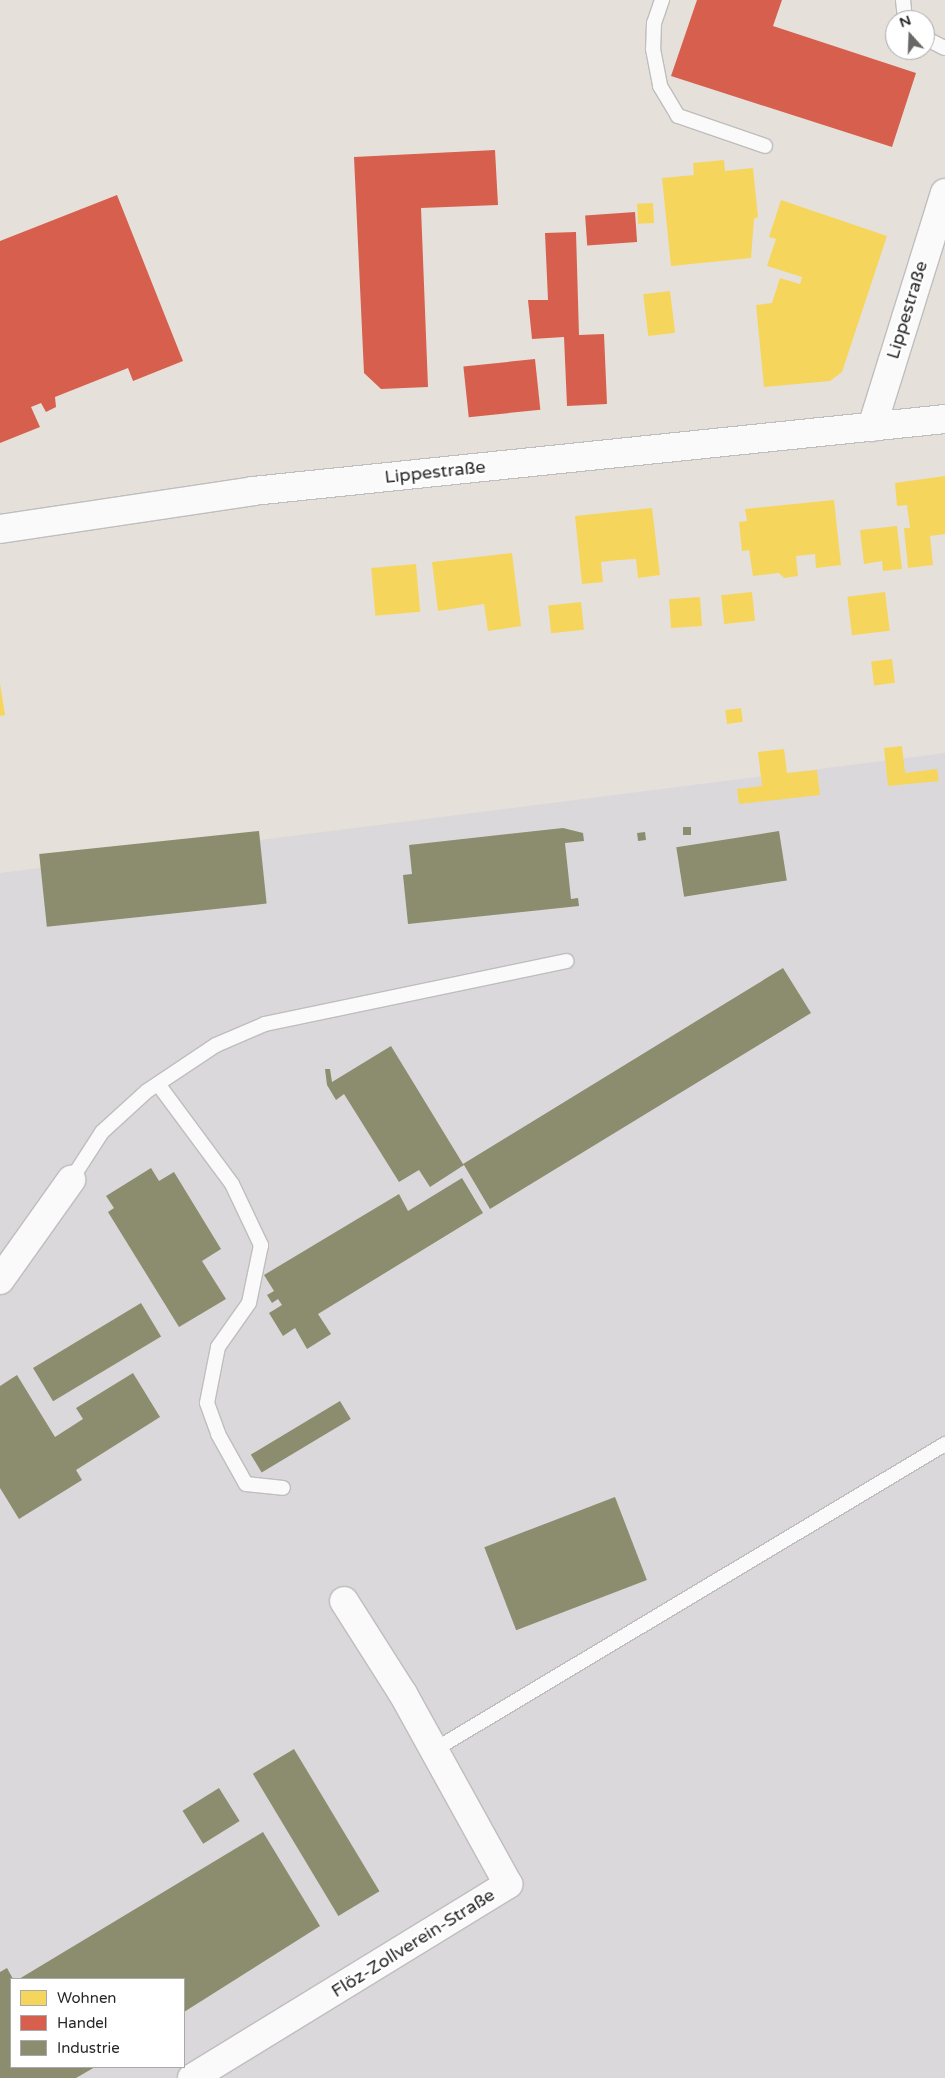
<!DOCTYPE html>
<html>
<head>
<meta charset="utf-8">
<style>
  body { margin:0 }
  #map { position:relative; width:945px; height:2078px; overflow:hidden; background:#e6e0db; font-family:"Varela Round",sans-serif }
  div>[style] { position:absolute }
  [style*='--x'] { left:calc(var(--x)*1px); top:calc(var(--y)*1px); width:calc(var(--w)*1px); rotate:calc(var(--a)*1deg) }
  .industrial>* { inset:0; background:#dbd8db }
  .homes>* { inset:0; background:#f6d55c; transform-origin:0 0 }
  .shops>* { inset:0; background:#d6604d; transform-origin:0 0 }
  .industry>* { inset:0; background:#8c8c6e; transform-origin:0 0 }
  .roads { filter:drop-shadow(1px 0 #bfbdbd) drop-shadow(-1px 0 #bfbdbd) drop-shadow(0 1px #bfbdbd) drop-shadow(0 -1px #bfbdbd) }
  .service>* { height:14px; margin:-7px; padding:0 7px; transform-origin:7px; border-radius:7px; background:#fbfafa }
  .minor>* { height:28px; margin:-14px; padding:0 14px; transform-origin:14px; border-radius:14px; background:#fbfafa }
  span { translate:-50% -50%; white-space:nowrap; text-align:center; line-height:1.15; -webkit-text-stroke:5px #fff; paint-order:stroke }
  .street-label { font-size:18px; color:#272727 }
  .legend { position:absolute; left:10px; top:1978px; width:175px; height:90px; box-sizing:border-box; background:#fff; border:1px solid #a9a9a9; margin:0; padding:6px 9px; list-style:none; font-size:15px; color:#272727 }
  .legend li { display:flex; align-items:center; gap:10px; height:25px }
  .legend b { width:25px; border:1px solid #a9a9a9 }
  .north { position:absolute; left:885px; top:10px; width:50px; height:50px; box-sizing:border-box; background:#fff; border:1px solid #a9a9a9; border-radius:50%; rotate:340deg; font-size:14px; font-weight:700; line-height:20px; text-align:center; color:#272727 }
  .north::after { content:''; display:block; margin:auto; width:18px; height:22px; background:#6a6866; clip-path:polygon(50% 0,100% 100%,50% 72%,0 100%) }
</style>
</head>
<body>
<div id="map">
  <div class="industrial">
    <i style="clip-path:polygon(evenodd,945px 753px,945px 2078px,0 2078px,0 873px,945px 753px,11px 1979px,184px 1979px,184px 2067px,11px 2067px,11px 1979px)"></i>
  </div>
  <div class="homes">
    <i style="clip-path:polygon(724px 160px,725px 171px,753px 168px,758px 217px,754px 219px,751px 258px,671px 266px,662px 178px,694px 175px,693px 163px)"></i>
    <i style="clip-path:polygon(781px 200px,887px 236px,842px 372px,830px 381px,764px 387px,756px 305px,772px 303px,780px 278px,800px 284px,802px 277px,767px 266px,776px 239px,769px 237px)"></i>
    <i style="left:653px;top:203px;width:20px;height:16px;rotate:87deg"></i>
    <i style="left:670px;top:291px;width:42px;height:27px;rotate:83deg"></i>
    <i style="clip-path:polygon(945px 476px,945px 534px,930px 536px,933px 565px,908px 568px,904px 528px,910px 528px,907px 505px,897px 506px,895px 483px)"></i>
    <i style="clip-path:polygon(834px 500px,841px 565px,816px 568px,815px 554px,796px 556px,798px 576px,784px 578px,779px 573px,753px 576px,749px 550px,742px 551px,739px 522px,747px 521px,745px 509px)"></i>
    <i style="clip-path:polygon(652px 508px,660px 575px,638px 578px,636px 559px,619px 560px,601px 562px,603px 582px,582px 584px,575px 516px)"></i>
    <i style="clip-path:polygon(897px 526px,902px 569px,883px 571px,882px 561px,864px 564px,860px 530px)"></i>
    <i style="clip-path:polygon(512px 553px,521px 626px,488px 631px,484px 604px,438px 611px,432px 562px)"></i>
    <i style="left:416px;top:564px;width:48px;height:45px;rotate:85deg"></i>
    <i style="left:752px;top:592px;width:29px;height:31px;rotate:84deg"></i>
    <i style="left:885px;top:592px;width:39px;height:38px;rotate:83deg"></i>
    <i style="left:700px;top:597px;width:29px;height:31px;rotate:86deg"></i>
    <i style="left:581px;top:602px;width:28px;height:33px;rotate:84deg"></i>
    <i style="left:892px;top:659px;width:24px;height:21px;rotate:83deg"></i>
    <i style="clip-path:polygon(0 683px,5px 715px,0 716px)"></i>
    <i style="left:741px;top:708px;width:14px;height:16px;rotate:82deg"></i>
    <i style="clip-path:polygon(902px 746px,905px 773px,937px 769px,939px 781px,888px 786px,884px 748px)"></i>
    <i style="clip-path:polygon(784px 749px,787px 773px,817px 770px,820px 795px,739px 804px,737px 789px,762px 786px,758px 752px)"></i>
  </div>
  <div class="shops">
    <i style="clip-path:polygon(697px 0,782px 0,773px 26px,916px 73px,892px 147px,671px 76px)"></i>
    <i style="clip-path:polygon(495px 150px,498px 205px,421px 208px,428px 387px,381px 389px,364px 373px,354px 157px)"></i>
    <i style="clip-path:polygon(117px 195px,183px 361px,133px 381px,128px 368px,55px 397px,56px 407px,46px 412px,41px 403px,31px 407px,40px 427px,0 443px,0 241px)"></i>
    <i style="left:635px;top:212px;width:30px;height:50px;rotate:86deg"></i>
    <i style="clip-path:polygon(576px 232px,579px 335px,604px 334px,607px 404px,567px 406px,564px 337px,532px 339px,528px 300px,548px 300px,545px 233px)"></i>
    <i style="left:535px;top:359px;width:51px;height:72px;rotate:84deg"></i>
  </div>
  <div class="industry">
    <i style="left:683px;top:827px;width:8px;height:8px"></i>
    <i style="clip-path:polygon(563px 828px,583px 833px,584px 841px,565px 843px,571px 899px,578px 898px,579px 906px,408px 924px,403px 875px,412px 874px,409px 845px)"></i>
    <i style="left:259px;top:831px;width:73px;height:221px;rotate:84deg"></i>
    <i style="left:779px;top:831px;width:50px;height:104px;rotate:81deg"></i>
    <i style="left:645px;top:832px;width:8px;height:8px;rotate:83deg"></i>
    <i style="clip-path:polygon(783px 968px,811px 1013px,490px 1209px,464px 1165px,430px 1187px,419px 1170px,399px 1182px,344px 1094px,336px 1100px,327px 1085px,325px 1069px,330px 1069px,332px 1082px,391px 1046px,463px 1164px)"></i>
    <i style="clip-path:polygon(151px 1168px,159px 1181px,174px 1172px,221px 1249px,202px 1261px,226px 1299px,179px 1327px,108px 1212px,114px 1208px,106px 1196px)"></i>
    <i style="clip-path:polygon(462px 1178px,483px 1213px,318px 1314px,331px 1334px,307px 1349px,295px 1328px,283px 1336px,269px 1313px,282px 1305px,278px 1299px,272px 1303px,267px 1295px,274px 1291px,264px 1275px,399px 1194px,408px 1211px)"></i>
    <i style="left:141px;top:1303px;width:39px;height:126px;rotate:59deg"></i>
    <i style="clip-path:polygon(133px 1373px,160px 1417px,76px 1470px,82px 1480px,19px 1519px,0 1488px,0 1386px,17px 1375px,55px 1437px,83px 1419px,76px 1408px)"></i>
    <i style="left:340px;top:1401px;width:21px;height:104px;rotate:59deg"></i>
    <i style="left:615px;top:1497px;width:89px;height:140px;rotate:69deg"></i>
    <i style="left:294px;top:1749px;width:166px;height:48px;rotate:59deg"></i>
    <i style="left:219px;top:1788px;width:39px;height:43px;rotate:58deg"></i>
    <i style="clip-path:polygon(263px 1832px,320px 1926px,184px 2012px,184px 1979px,19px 1979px)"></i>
    <i style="clip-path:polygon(7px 1968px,13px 1979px,11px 2067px,95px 2067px,76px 2078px,0 2078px,0 1972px)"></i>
  </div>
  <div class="roads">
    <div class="service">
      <i style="--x:662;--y:0;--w:24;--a:109"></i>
      <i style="--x:654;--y:23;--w:26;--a:92"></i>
      <i style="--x:653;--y:49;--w:38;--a:79"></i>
      <i style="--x:660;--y:86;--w:35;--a:59"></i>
      <i style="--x:678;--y:116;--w:92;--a:19"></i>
      <i style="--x:903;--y:0;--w:20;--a:84"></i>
      <i style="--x:925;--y:38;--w:22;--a:27"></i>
      <i style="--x:158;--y:1084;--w:124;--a:53.5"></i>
      <i style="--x:232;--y:1184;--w:68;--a:64.6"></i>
      <i style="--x:261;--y:1245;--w:59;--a:101.7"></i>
      <i style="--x:249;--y:1303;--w:54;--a:125.2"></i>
      <i style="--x:218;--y:1347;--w:57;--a:101.1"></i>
      <i style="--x:207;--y:1403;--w:33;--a:70"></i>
      <i style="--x:218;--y:1434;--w:57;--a:60.8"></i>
      <i style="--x:246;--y:1484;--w:37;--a:6"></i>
      <i style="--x:71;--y:1180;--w:57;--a:-57.1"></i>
      <i style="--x:102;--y:1132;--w:61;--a:-42.3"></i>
      <i style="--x:147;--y:1091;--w:83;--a:-33.7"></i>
      <i style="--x:216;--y:1045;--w:53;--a:-23.2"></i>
      <i style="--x:265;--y:1024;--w:308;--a:-11.8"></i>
      <i style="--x:434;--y:1750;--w:596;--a:-30.91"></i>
    </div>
    <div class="minor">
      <i style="--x:872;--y:427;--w:245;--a:-72.7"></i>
      <i style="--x:0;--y:529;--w:256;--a:-8.5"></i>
      <i style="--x:253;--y:491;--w:696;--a:-5.94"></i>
      <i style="--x:0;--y:1280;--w:123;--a:-54.6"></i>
      <i style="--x:192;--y:2078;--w:371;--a:-31.5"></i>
      <i style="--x:508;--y:1884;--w:217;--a:-118.9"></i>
      <i style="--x:403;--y:1694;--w:110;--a:-122.4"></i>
    </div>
  </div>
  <div class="street-label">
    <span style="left:907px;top:310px;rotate:-73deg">Lippestraße</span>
    <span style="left:435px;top:472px;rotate:-6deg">Lippestraße</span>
    <span style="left:413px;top:1943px;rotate:-32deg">Flöz-Zollverein-Straße</span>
  </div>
  <ul class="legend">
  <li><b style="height:14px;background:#f6d55c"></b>Wohnen</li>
  <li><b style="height:14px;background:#d6604d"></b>Handel</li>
  <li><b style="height:14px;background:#8c8c6e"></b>Industrie</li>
  </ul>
  <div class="north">N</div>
</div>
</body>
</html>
